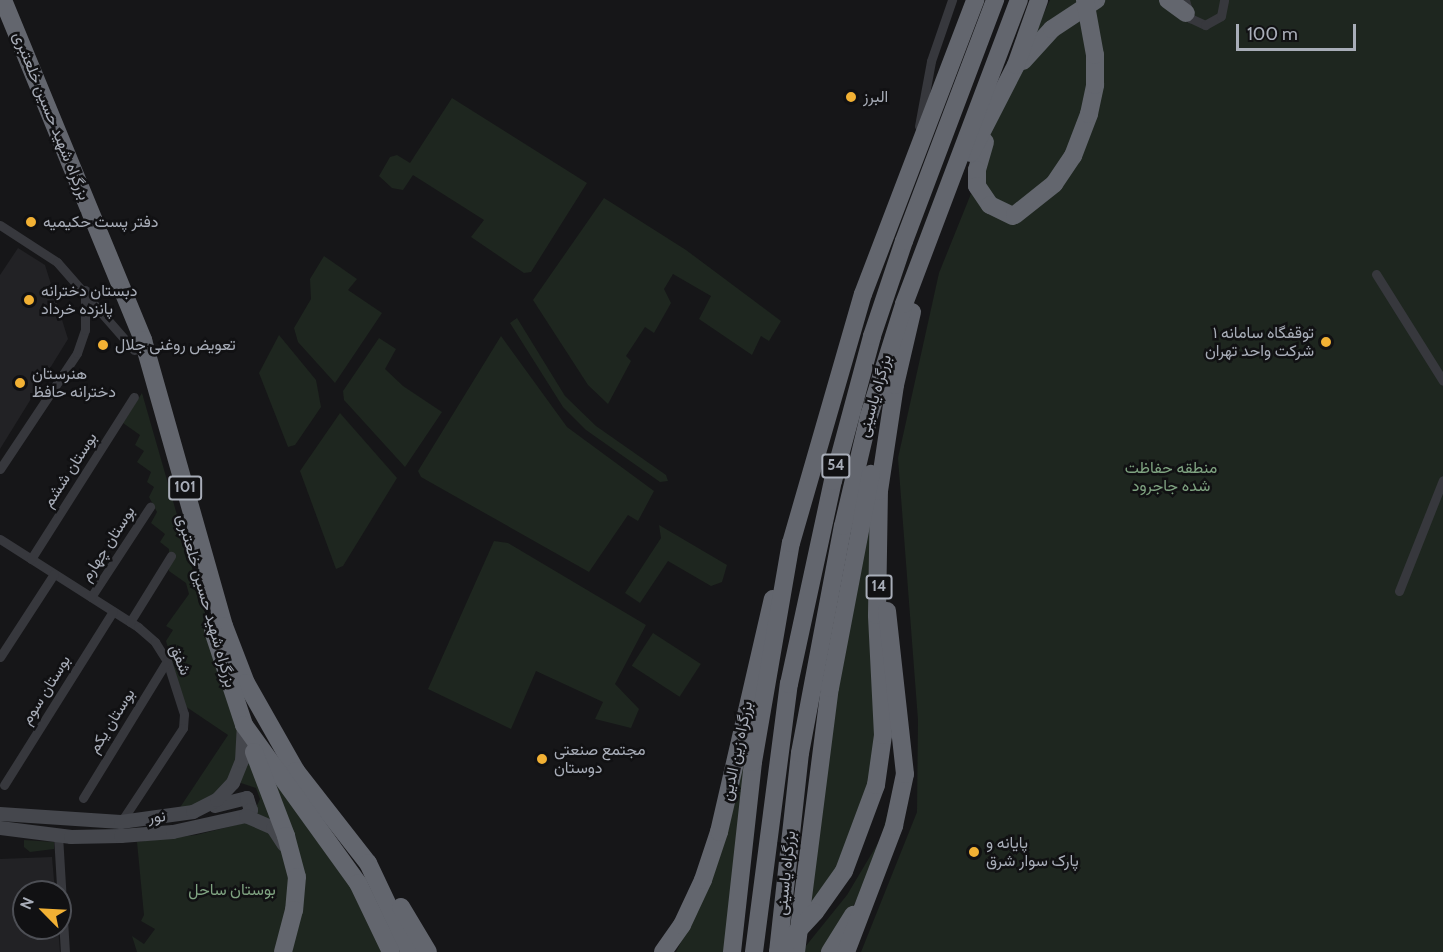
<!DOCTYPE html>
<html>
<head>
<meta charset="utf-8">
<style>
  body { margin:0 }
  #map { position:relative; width:1443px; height:952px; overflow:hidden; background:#161618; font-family:Cabin,Vazirmatn,sans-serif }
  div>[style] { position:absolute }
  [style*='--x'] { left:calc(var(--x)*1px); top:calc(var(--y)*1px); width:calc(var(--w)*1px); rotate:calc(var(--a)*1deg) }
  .built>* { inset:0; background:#222225 }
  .green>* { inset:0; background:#1e261f; transform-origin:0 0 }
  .street>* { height:9px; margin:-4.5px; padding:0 4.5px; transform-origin:4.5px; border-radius:4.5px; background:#37383d }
  .secondary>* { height:14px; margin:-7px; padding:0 7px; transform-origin:7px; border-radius:7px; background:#45474d }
  .highway>* { height:18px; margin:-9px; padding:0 9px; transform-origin:9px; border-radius:9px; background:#63666e }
  .highway-bridge>* { height:18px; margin:-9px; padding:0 9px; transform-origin:9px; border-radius:9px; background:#63666e }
  .dots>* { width:16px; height:16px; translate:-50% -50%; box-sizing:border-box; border:3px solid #111113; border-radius:50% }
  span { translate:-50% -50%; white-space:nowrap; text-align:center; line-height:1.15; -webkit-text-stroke:5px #111113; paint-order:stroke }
  .shield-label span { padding:2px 4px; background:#111113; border:2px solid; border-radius:4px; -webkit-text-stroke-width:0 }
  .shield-label { font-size:15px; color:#a8adb8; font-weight:700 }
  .poi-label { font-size:16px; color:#a8adb8 }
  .left { translate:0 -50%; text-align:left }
  .right { translate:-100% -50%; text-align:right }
  .street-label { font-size:16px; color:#a8adb8 }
  .park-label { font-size:16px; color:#7fa381 }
  .north { position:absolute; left:12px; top:880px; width:60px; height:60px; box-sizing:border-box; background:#111113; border:2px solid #4d4f55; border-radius:50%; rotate:294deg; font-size:16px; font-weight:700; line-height:24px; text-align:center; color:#a8adb8 }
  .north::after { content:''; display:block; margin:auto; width:21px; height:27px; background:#f2b134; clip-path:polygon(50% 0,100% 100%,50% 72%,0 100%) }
  .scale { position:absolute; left:1236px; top:24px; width:120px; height:27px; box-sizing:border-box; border:3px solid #a8adb8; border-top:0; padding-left:8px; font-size:18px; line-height:21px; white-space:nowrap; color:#a8adb8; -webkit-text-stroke:4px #111113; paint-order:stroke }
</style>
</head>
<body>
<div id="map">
  <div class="built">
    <i style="clip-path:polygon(18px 248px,45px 265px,68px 339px,0 449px,0 275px)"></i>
    <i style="clip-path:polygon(52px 857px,55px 892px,24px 892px,24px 928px,58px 928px,60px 952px,0 952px,0 859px)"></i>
  </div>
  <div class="green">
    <i style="clip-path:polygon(1050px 0,1443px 0,1443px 952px,861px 952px,917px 812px,918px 720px,898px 458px,939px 273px,989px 149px,991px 128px)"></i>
    <i style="clip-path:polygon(452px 98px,587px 183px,531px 272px,524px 273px,471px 237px,484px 220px,413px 175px,403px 190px,392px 188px,379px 176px,390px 157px,397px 155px,410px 163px)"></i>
    <i style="clip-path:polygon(604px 198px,686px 250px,781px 321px,769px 341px,761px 336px,752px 355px,699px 319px,711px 296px,673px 274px,664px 289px,671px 303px,654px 333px,645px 327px,626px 356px,631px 361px,608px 404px,588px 385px,533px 300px)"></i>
    <i style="clip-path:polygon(324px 256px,357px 279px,348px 290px,382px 313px,335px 383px,298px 342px,294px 328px,311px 299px,310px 279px)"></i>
    <i style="clip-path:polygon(517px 318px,565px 396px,596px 426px,666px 475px,668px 481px,660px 482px,586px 430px,563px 407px,510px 323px)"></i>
    <i style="clip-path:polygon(279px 335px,316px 380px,321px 407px,295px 445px,288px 447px,259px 373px)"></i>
    <i style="clip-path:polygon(501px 336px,567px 427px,654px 491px,638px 521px,628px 515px,589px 572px,421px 477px,418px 471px)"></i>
    <i style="clip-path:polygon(379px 338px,396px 349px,385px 369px,403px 386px,442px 412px,405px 467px,344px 400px,343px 391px)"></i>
    <i style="clip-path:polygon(142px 393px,237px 724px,237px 768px,215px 798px,179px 809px,228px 735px,185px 706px,166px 641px,173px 630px,166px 626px,189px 594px,186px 583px,169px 571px,169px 549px,160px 542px,165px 534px,151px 523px,157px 512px,149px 497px,154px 487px,147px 482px,151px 472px,137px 462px,144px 451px,135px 445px,140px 435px,123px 423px)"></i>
    <i style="clip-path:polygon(340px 413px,397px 478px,343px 566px,336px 569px,300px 471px)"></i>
    <i style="clip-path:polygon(877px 463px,876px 729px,871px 779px,839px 864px,804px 913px,814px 830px)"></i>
    <i style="clip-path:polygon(659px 525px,727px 565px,722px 582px,711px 586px,668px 561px,640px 603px,625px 593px,661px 538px)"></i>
    <i style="clip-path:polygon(494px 541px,508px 543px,646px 625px,615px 684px,639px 709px,631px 728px,595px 719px,603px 702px,536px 671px,511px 729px,428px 689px)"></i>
    <i style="left:653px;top:633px;width:57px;height:39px;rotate:33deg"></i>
    <i style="clip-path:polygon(749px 730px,725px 952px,676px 952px,707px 891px)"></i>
    <i style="clip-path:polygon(900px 732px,899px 799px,872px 874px,826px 952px,801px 952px,847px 895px,881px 838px,898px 773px)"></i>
    <i style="clip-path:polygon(247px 752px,285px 841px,253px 814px,260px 799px,256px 788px,238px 782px)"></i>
    <i style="clip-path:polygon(269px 771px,348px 880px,385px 952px,286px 952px,298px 903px)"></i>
    <i style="clip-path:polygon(248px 822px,271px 833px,292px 872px,279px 952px,137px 952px,132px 936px,144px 944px,155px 929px,141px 921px,144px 915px,137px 842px,196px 835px)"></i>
    <i style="clip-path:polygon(24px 840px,54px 842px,54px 849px,30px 852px,24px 847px)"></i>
  </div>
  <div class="street">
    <i style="--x:1185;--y:0;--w:19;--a:74"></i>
    <i style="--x:1190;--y:18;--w:17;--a:25"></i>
    <i style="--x:1205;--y:25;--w:18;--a:-29"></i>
    <i style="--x:1221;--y:16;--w:16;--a:-79"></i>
    <i style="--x:919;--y:126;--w:66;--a:-79.5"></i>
    <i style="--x:931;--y:61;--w:65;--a:-71"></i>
    <i style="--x:0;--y:225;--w:68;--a:33"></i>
    <i style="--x:57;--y:262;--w:117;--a:48.8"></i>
    <i style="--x:1376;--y:274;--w:126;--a:57.9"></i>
    <i style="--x:0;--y:469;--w:139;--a:-56.4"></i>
    <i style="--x:77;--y:353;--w:24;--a:-71"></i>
    <i style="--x:85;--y:330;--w:40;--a:-90"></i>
    <i style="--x:0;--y:539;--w:164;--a:32.5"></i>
    <i style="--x:138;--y:627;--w:23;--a:41"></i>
    <i style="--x:155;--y:642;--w:22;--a:58"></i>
    <i style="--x:167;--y:661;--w:56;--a:72.2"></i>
    <i style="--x:184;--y:714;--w:14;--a:94"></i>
    <i style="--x:183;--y:728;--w:113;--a:123.4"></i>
    <i style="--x:31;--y:559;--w:192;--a:-57.6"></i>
    <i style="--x:1399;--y:591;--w:119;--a:-68.4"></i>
    <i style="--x:91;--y:597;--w:108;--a:-56.8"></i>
    <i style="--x:130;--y:622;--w:78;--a:-58.2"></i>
    <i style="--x:0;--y:657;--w:99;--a:-57"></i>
    <i style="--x:4;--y:785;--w:205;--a:-57.9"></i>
    <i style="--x:83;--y:798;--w:161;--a:-58.5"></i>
    <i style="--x:58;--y:835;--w:117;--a:86.6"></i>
  </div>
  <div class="secondary">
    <i style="--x:215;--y:806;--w:33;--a:-14"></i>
    <i style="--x:247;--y:798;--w:13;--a:72"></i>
    <i style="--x:251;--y:810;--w:8;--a:130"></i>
    <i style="--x:0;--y:814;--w:121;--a:3.8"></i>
    <i style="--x:121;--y:822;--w:73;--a:-7.9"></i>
    <i style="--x:193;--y:812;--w:27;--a:-27"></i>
    <i style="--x:217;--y:800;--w:23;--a:-47"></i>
    <i style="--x:233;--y:783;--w:24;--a:-68"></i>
    <i style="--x:242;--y:761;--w:36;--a:-87"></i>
    <i style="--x:0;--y:828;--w:72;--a:7.2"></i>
    <i style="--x:71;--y:837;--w:50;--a:-1.1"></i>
    <i style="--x:121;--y:836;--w:52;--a:-4.4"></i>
    <i style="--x:173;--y:832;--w:75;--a:-12.4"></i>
    <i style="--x:246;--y:816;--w:30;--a:24"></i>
    <i style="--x:273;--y:828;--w:20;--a:57"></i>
  </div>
  <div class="highway">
    <i style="--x:3;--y:0;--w:368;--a:67.6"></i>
    <i style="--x:143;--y:340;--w:297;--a:74.2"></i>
    <i style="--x:224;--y:626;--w:61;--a:68.9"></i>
    <i style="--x:246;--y:683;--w:101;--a:60.4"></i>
    <i style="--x:296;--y:771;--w:117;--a:52"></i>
    <i style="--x:368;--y:863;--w:98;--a:64.7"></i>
    <i style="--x:1168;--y:0;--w:22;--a:36"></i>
    <i style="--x:1023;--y:61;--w:43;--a:-47.8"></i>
    <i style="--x:1052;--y:29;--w:53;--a:-33.4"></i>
    <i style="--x:985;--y:142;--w:29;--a:106"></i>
    <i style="--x:977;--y:170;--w:16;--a:90"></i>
    <i style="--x:977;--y:186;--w:23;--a:56"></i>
    <i style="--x:990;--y:205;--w:25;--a:26"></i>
    <i style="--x:971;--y:153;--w:99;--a:-62.9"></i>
    <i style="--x:1016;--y:65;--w:69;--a:-70.5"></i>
    <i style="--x:1015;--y:215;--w:50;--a:-38.5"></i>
    <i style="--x:1054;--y:184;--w:34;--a:-56"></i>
    <i style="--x:213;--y:631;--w:99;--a:71.7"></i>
    <i style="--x:244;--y:725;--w:195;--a:54.2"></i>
    <i style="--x:358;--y:883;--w:76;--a:64.4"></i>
    <i style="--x:254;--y:752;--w:90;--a:69.1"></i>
    <i style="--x:286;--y:836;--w:42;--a:75"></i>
    <i style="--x:297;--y:877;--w:33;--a:95"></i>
    <i style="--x:294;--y:910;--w:43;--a:104.7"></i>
    <i style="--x:401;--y:907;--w:52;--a:59"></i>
    <i style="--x:815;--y:912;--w:50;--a:-54.7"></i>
    <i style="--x:844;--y:871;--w:92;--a:-69.6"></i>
    <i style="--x:876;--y:785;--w:50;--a:-82"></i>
    <i style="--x:883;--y:735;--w:120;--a:-92.9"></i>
    <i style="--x:877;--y:615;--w:124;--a:-89.1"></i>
    <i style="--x:879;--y:491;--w:107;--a:-81.4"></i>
    <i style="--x:895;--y:385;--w:75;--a:-76.9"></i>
    <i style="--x:663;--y:952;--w:33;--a:-55"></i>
    <i style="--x:682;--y:925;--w:50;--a:-65"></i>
    <i style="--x:703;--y:880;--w:51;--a:-71.6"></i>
    <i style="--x:719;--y:832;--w:239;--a:-77"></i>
    <i style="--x:732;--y:952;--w:191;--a:-83.7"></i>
    <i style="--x:753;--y:762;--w:222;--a:-80.2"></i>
    <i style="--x:791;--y:543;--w:259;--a:-73.9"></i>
    <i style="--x:863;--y:294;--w:315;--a:-69.1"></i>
    <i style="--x:754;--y:952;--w:270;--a:-82.6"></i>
    <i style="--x:789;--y:684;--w:208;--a:-77.8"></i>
    <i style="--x:833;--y:481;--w:150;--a:-74.9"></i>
    <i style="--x:872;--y:336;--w:100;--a:-71.4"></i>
    <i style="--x:904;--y:241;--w:258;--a:-69.3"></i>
    <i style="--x:778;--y:952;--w:200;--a:-83.7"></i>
    <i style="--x:800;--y:753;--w:231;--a:-79.3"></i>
    <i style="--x:843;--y:526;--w:113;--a:-76.7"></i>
    <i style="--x:869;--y:416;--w:117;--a:-72.6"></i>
    <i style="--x:904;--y:304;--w:325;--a:-69.3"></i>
    <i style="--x:796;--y:952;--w:266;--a:-82.7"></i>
    <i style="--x:830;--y:688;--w:218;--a:-79.2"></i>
    <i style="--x:830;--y:952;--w:44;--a:-58.1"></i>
    <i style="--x:846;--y:952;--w:135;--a:-69.1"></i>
    <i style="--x:894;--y:826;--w:53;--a:-78.1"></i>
    <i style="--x:905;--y:774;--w:164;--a:-96.3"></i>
  </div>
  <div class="highway-bridge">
    <i style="--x:1073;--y:156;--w:45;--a:-69.1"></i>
    <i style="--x:1089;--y:114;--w:30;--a:-78"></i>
    <i style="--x:1095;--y:85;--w:30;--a:-90"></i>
    <i style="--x:1095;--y:55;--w:56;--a:-100.3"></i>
    <i style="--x:778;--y:952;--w:54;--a:-47.2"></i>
  </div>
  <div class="dots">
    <i style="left:851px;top:97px;background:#f2b134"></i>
    <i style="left:31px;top:222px;background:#f2b134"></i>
    <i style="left:29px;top:300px;background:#f2b134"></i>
    <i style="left:1326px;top:342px;background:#f2b134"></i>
    <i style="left:103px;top:345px;background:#f2b134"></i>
    <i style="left:20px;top:383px;background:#f2b134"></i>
    <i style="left:542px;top:759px;background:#f2b134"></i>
    <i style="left:974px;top:852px;background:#f2b134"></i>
  </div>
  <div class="shield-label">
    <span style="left:836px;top:466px">54</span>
    <span style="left:185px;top:488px">101</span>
    <span style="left:879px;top:587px">14</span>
  </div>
  <div class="poi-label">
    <span class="left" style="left:863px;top:97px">البرز</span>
    <span class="left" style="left:43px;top:222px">دفتر پست حکیمیه</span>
    <span class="left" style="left:41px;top:300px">دبستان دخترانه<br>پانزده خرداد</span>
    <span class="right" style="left:1314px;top:342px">توقفگاه سامانه ۱<br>شرکت واحد تهران</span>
    <span class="left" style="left:115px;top:345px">تعویض روغنی جلال</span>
    <span class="left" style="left:32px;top:383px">هنرستان<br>دخترانه حافظ</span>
    <span class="left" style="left:554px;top:759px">مجتمع صنعتی<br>دوستان</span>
    <span class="left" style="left:986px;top:852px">پایانه و<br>پارک‌ سوار شرق</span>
  </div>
  <div class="street-label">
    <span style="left:51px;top:116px;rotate:68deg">بزرگراه شهید حسین خلعتبری</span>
    <span style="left:875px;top:396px;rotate:-74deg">بزرگراه یاسینی</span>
    <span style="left:70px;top:470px;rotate:-57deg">بوستان ششم</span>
    <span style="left:108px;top:544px;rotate:-57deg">بوستان چهارم</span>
    <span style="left:206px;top:601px;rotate:74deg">بزرگراه شهید حسین خلعتبری</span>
    <span style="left:180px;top:660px;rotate:67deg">شفق</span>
    <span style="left:46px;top:690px;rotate:-58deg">بوستان سوم</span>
    <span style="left:112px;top:721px;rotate:-58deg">بوستان یکم</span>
    <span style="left:737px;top:751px;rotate:-78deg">بزرگراه زین الدین</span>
    <span style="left:157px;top:817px;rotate:-5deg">نور</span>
    <span style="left:786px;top:873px;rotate:-84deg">بزرگراه یاسینی</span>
  </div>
  <div class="park-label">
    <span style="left:1171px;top:477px">منطقه حفاظت<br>شده جاجرود</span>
    <span style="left:232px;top:890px">بوستان ساحل</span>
  </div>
  <div class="north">N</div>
  <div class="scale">100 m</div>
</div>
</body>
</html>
